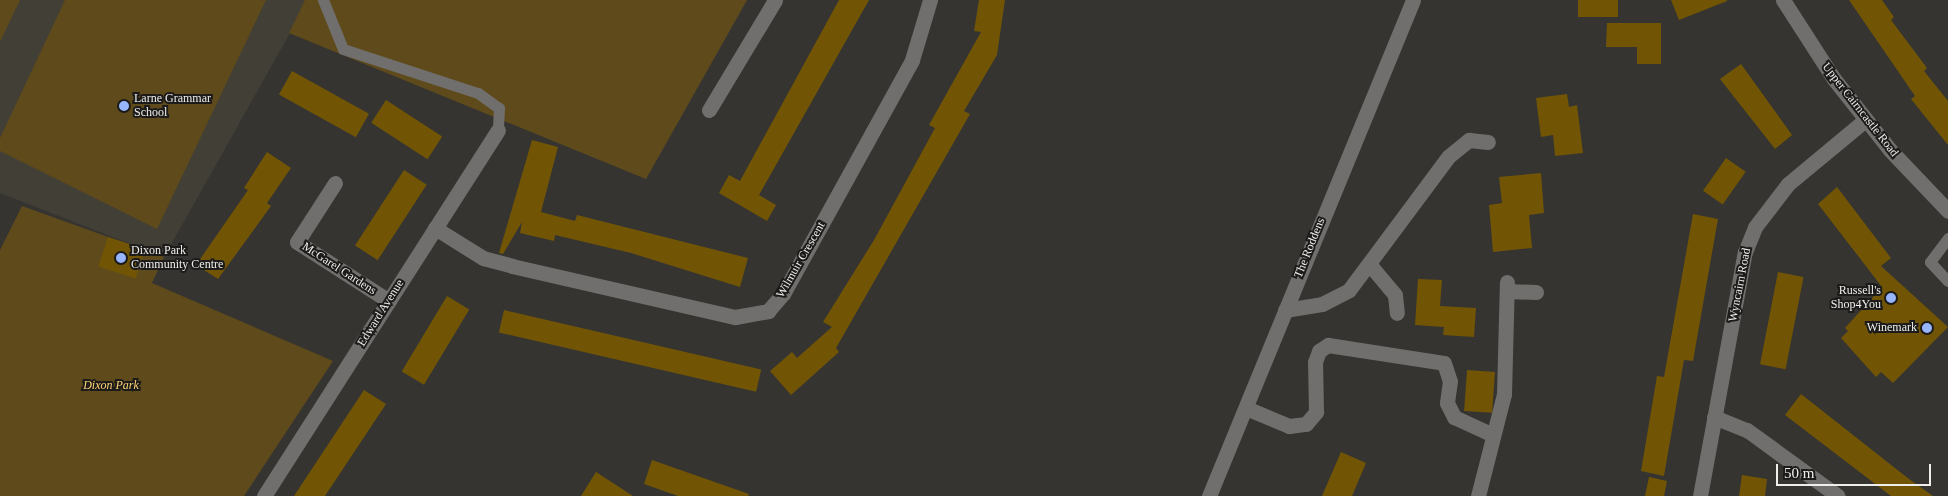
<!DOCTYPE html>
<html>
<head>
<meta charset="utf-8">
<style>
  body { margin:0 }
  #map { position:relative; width:1948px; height:496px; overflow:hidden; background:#353431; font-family:"Times New Roman",serif }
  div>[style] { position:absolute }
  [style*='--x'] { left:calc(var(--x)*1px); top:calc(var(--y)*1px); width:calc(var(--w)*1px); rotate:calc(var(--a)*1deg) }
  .built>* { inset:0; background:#423f37 }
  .green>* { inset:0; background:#5e4a1a }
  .building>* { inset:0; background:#715505; transform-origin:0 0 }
  .lane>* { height:11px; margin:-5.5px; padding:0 5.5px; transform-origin:5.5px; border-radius:5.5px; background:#716f6d }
  .street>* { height:15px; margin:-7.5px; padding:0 7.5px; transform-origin:7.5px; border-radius:7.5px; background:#716f6d }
  .secondary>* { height:15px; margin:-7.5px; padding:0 7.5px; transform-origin:7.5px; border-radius:7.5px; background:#716f6d }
  .dots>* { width:14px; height:14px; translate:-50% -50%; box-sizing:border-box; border:2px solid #1c1b1a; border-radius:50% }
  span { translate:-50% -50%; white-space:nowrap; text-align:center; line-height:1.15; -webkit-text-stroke:4px #1c1b1a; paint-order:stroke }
  .poi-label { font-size:12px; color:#eeeeec }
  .left { translate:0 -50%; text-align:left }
  .right { translate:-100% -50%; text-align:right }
  .street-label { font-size:12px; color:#eeeeec }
  .park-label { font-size:12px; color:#fdd374; font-style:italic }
  .scale { position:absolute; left:1776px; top:464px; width:155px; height:22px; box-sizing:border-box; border:2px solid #eeeeec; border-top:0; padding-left:6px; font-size:15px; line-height:18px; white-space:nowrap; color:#eeeeec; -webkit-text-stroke:4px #1c1b1a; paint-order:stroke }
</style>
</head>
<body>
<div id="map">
  <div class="built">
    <i style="clip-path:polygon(0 0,747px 0,646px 179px,290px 33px,164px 257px,0 193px)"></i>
  </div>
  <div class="green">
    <i style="clip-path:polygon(0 0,20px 0,0 42px)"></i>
    <i style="clip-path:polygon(65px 0,266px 0,157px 229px,0 151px,0 138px)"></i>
    <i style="clip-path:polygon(305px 0,747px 0,646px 179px,289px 33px)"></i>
    <i style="clip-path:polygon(22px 206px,164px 257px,152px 283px,333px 361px,244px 496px,0 496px,0 250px)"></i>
  </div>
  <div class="building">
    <i style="clip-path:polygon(839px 0,869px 0,759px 195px,776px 205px,767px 221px,719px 193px,729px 175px,740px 181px)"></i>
    <i style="clip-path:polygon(979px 0,1005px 0,997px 55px,964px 111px,970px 114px,836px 348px,839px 352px,791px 395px,770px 371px,792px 352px,797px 358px,832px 327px,823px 322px,874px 240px,935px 128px,929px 125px,981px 32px,974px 31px)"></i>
    <i style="left:1578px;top:0;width:40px;height:17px"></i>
    <i style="clip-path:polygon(1671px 0,1727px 0,1727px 1px,1679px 20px)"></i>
    <i style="clip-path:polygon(1849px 0,1882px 0,1894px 17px,1891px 20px,1927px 68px,1924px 71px,1948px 101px,1948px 145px,1911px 99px,1915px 96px)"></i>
    <i style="clip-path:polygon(1607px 23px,1661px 23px,1661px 64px,1637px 64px,1637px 47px,1606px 47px)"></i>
    <i style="clip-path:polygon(1741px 64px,1792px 135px,1775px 149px,1720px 79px)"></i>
    <i style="left:292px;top:71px;width:88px;height:27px;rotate:29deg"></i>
    <i style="clip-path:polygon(1567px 94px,1569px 107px,1577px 105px,1583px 153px,1555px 156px,1553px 135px,1541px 137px,1536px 98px)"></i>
    <i style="left:386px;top:100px;width:67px;height:27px;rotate:33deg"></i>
    <i style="clip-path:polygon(532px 140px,558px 147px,541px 212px,575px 221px,577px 215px,748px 258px,740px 287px,631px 253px,555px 235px,554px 241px,520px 233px,522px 222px,503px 254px,499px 253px)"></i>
    <i style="clip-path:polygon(267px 152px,291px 168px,267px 203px,271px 206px,218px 279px,196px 265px,248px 190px,244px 188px)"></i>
    <i style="left:1726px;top:158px;width:24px;height:40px;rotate:35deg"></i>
    <i style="left:404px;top:170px;width:27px;height:90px;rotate:33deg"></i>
    <i style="clip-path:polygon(1541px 173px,1544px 213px,1529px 215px,1532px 248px,1493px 252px,1489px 205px,1502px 203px,1499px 177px)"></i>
    <i style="clip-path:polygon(1837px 187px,1891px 258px,1881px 266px,1948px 327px,1893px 383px,1881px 372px,1876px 377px,1841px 338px,1848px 331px,1845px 328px,1882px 287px,1818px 204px)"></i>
    <i style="clip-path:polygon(1693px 214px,1718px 219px,1693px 361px,1684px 360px,1664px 476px,1641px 471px,1657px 376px,1664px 377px)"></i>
    <i style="left:108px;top:237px;width:39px;height:31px;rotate:18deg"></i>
    <i style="left:1778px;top:272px;width:26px;height:94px;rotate:11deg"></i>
    <i style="clip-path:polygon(1418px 279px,1442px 280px,1440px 306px,1476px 308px,1474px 337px,1443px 335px,1444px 327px,1415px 325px)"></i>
    <i style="left:447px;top:296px;width:26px;height:88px;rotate:31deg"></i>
    <i style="left:504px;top:310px;width:264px;height:23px;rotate:13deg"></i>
    <i style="left:1467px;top:370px;width:28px;height:41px;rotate:4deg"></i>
    <i style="clip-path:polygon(364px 390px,386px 404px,325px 496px,294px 496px)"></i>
    <i style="clip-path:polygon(1801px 394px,1909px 479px,1933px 496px,1891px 496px,1785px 415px)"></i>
    <i style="clip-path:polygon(1341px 452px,1366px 463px,1352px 496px,1322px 496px)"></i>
    <i style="clip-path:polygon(652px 460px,749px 494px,748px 496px,678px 496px,644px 484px)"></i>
    <i style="clip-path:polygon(596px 472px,633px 496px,581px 496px)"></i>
    <i style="clip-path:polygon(1742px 475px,1767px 479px,1765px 496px,1739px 496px)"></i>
    <i style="clip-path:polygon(1649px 477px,1667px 481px,1664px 496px,1645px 496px)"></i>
  </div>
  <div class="lane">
    <i style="--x:323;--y:0;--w:53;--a:67.8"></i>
    <i style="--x:343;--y:49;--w:142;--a:18.1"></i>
    <i style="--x:478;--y:93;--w:26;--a:36"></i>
    <i style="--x:499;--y:108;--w:22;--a:93"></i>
    <i style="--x:1948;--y:238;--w:30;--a:127"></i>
    <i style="--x:1930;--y:262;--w:26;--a:47"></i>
  </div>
  <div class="street">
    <i style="--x:709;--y:110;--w:128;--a:-59"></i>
    <i style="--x:335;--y:183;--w:70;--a:122.8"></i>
    <i style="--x:297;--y:242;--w:109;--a:32.7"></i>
    <i style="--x:435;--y:228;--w:57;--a:32"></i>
    <i style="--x:483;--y:258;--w:30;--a:15"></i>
    <i style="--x:512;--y:266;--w:229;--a:12.9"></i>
    <i style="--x:735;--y:317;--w:34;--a:-10"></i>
    <i style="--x:768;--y:311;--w:23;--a:-49"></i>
    <i style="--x:783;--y:294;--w:267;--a:-61.1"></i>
    <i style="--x:912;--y:60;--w:63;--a:-73.3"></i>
    <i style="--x:1370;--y:265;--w:39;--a:50"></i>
    <i style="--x:1395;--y:295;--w:18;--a:84"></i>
    <i style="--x:1507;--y:291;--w:29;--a:2"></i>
    <i style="--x:1285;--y:310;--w:37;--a:-9"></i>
    <i style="--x:1322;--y:304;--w:30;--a:-27"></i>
    <i style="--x:1349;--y:290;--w:167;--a:-53.3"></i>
    <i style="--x:1449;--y:156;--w:26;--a:-39"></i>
    <i style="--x:1469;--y:140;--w:19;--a:6"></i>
    <i style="--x:1246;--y:408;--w:47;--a:22.7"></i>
    <i style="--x:1289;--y:426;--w:17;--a:-7"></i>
    <i style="--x:1306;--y:424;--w:16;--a:-50"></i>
    <i style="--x:1316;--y:412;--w:50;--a:-91.1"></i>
    <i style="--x:1315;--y:362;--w:12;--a:-70"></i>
    <i style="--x:1319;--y:351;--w:11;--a:-34"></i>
    <i style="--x:1328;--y:345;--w:117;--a:8.8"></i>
    <i style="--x:1444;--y:363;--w:19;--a:72"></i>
    <i style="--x:1450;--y:381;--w:22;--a:98"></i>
    <i style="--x:1447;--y:403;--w:16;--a:63"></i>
    <i style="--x:1454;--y:417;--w:43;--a:24.8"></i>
    <i style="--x:1714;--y:417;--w:35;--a:22"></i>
    <i style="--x:1747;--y:430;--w:112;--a:36"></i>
    <i style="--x:264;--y:496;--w:434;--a:-57.4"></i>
    <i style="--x:1478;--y:496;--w:105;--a:-75.7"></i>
    <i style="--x:1504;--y:394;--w:112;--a:-88.5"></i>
    <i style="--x:1700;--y:496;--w:248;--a:-79.6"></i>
    <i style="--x:1745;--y:252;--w:27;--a:-68"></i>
    <i style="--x:1755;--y:227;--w:54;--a:-52.5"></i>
    <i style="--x:1788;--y:184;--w:100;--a:-39.7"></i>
  </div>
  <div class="secondary">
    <i style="--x:1783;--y:0;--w:94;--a:57.2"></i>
    <i style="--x:1834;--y:79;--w:90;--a:51.7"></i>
    <i style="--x:1890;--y:150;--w:84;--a:46.4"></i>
    <i style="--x:1209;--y:496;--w:536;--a:-67.64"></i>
  </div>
  <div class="dots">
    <i style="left:124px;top:106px;background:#97b6fd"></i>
    <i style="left:121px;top:258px;background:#97b6fd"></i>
    <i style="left:1891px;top:298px;background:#97b6fd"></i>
    <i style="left:1927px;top:328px;background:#97b6fd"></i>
  </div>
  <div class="poi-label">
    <span class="left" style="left:134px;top:106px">Larne Grammar<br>School</span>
    <span class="left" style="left:131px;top:258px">Dixon Park<br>Community Centre</span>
    <span class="right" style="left:1881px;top:298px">Russell's<br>Shop4You</span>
    <span class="right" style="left:1917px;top:328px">Winemark</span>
  </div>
  <div class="street-label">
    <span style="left:1860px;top:110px;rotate:52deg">Upper Cairncastle Road</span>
    <span style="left:1310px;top:248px;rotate:-68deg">The Roddens</span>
    <span style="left:801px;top:260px;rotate:-60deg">Wilmuir Crescent</span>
    <span style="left:339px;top:269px;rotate:33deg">McGarel Gardens</span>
    <span style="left:1740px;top:285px;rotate:-79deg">Wyncairn Road</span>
    <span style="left:381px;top:313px;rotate:-58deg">Edward Avenue</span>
  </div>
  <div class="park-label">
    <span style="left:111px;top:386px">Dixon Park</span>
  </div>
  <div class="scale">50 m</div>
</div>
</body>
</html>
